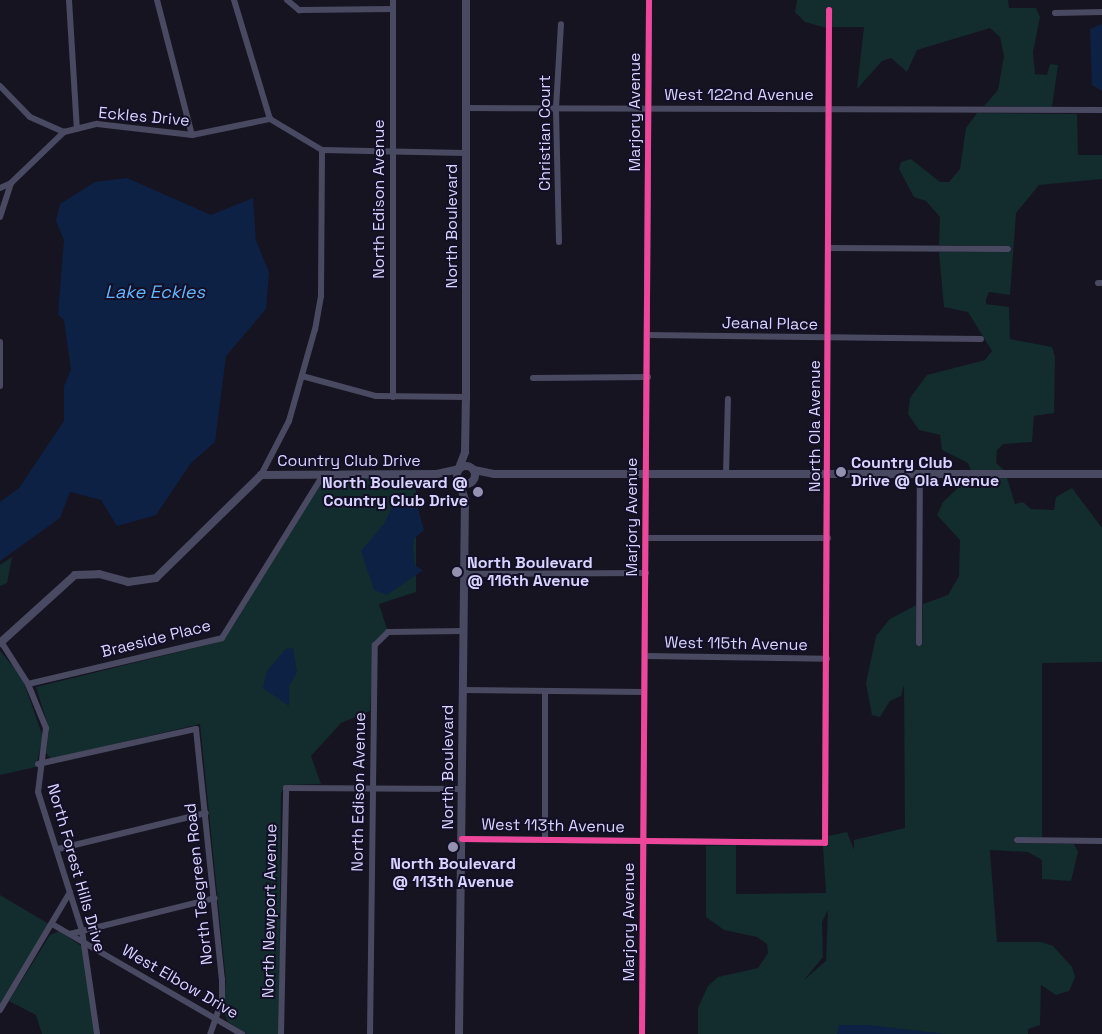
<!DOCTYPE html>
<html>
<head>
<meta charset="utf-8">
<style>
  body { margin:0 }
  #map { position:relative; width:1102px; height:1034px; overflow:hidden; background:#161421; font-family:"Space Grotesk",sans-serif }
  div>[style] { position:absolute }
  [style*='--x'] { left:calc(var(--x)*1px); top:calc(var(--y)*1px); width:calc(var(--w)*1px); rotate:calc(var(--a)*1deg) }
  .green>* { inset:0; background:#132c2d }
  .water>* { inset:0; background:#0d2144 }
  .minor>* { height:6px; margin:-3px; padding:0 3px; transform-origin:3px; border-radius:3px; background:#4a4962 }
  .tertiary>* { height:8px; margin:-4px; padding:0 4px; transform-origin:4px; border-radius:4px; background:#4a4962 }
  .tertiary>.ring { margin:-4px; padding:0; box-sizing:content-box; background:none; border:8px solid #4a4962; border-radius:50% }
  .cycleway>* { height:6px; margin:-3px; padding:0 3px; transform-origin:3px; border-radius:3px; background:#ed469a }
  .dots>* { width:14px; height:14px; translate:-50% -50%; box-sizing:border-box; border:2px solid #130f26; border-radius:50% }
  span { translate:-50% -50%; white-space:nowrap; text-align:center; line-height:1.15; -webkit-text-stroke:4px #130f26; paint-order:stroke }
  .street-label { font-size:16px; color:#d9d4ff }
  .poi-label { font-size:16px; color:#d9d4ff; font-weight:700 }
  .left { translate:0 -50%; text-align:left }
  .right { translate:-100% -50%; text-align:right }
  .water-label { font-size:18px; color:#62b6ff; font-style:italic }
</style>
</head>
<body>
<div id="map">
  <div class="green">
    <i style="clip-path:polygon(797px 0,1008px 0,1009px 8px,1036px 8px,1040px 17px,1033px 52px,1035px 74px,1047px 75px,1050px 64px,1058px 65px,1052px 107px,984px 106px,998px 90px,1004px 56px,1000px 37px,990px 28px,917px 50px,907px 72px,891px 58px,882px 61px,857px 89px,864px 27px,832px 27px,832px 7px,826px 7px,826px 28px,805px 22px,795px 12px)"></i>
    <i style="clip-path:polygon(977px 113px,1077px 114px,1078px 155px,1102px 155px,1102px 114px,1102px 179px,1039px 185px,1016px 213px,1010px 295px,989px 292px,986px 299px,986px 304px,1009px 307px,1010px 339px,1052px 347px,1055px 357px,1054px 413px,1034px 416px,1032px 442px,1003px 444px,997px 450px,996px 463px,1005px 471px,971px 471px,968px 463px,942px 450px,940px 435px,919px 430px,908px 414px,910px 398px,927px 375px,985px 360px,992px 351px,968px 312px,944px 307px,939px 252px,1011px 252px,1011px 246px,939px 245px,940px 217px,926px 201px,914px 197px,899px 169px,901px 162px,911px 159px,940px 182px,949px 182px,960px 169px,966px 128px)"></i>
    <i style="clip-path:polygon(416px 478px,416px 592px,379px 604px,387px 629px,374px 643px,370px 711px,341px 723px,311px 756px,321px 784px,286px 785px,281px 793px,279px 1034px,247px 1034px,228px 1022px,223px 1011px,226px 981px,200px 724px,51px 759px,46px 753px,49px 729px,36px 687px,215px 643px,230px 631px,323px 479px)"></i>
    <i style="clip-path:polygon(evenodd,969px 478px,1007px 478px,1015px 504px,1023px 502px,1031px 509px,1054px 510px,1056px 497px,1072px 488px,1102px 528px,1102px 662px,1042px 663px,1042px 837px,1014px 837px,1014px 843px,1074px 844px,1078px 852px,1071px 881px,1042px 879px,1042px 860px,1028px 852px,990px 850px,997px 942px,1041px 942px,1053px 946px,1072px 967px,1075px 977px,1069px 991px,1056px 995px,1041px 985px,1040px 1025px,1028px 1029px,1028px 1034px,698px 1034px,698px 1008px,708px 986px,718px 977px,758px 968px,768px 953px,767px 944px,757px 937px,724px 930px,706px 917px,706px 846px,736px 845px,736px 894px,826px 893px,823px 846px,828px 846px,828px 836px,847px 832px,854px 850px,854px 840px,905px 828px,904px 685px,901px 696px,890px 701px,880px 717px,872px 715px,866px 683px,876px 636px,890px 619px,916px 605px,916px 646px,922px 646px,923px 604px,948px 595px,959px 576px,960px 540px,937px 515px,943px 502px,969px 478px,828px 910px,826px 961px,804px 980px,823px 957px,822px 922px,828px 910px)"></i>
    <i style="clip-path:polygon(12px 557px,7px 583px,0 586px,0 565px)"></i>
    <i style="clip-path:polygon(0 651px,22px 677px,43px 737px,36px 767px,0 775px)"></i>
    <i style="clip-path:polygon(0 895px,49px 924px,0 1006px)"></i>
    <i style="clip-path:polygon(59px 931px,83px 947px,95px 1034px,42px 1034px,36px 1015px,9px 1001px,50px 935px)"></i>
  </div>
  <div class="water">
    <i style="clip-path:polygon(1102px 24px,1102px 91px,1092px 85px,1090px 29px)"></i>
    <i style="clip-path:polygon(127px 178px,211px 215px,253px 198px,256px 241px,269px 272px,266px 309px,226px 356px,215px 442px,191px 463px,156px 515px,117px 526px,101px 500px,70px 492px,60px 518px,0 561px,0 502px,19px 488px,64px 421px,64px 386px,71px 370px,64px 320px,58px 314px,64px 240px,56px 221px,60px 204px,95px 182px)"></i>
    <i style="clip-path:polygon(396px 499px,418px 508px,424px 530px,414px 539px,413px 549px,415px 566px,423px 570px,387px 595px,374px 590px,361px 551px,384px 524px)"></i>
    <i style="clip-path:polygon(293px 648px,297px 672px,289px 686px,289px 706px,263px 688px,267px 671px,286px 649px)"></i>
    <i style="clip-path:polygon(839px 1025px,869px 1025px,946px 1034px,837px 1034px)"></i>
  </div>
  <div class="minor">
    <i style="--x:69;--y:0;--w:129;--a:86.5"></i>
    <i style="--x:157;--y:0;--w:139;--a:75.5"></i>
    <i style="--x:234;--y:0;--w:124;--a:73.2"></i>
    <i style="--x:270;--y:119;--w:61;--a:30.8"></i>
    <i style="--x:322;--y:150;--w:146;--a:90.4"></i>
    <i style="--x:321;--y:296;--w:34;--a:100"></i>
    <i style="--x:315;--y:329;--w:96;--a:105.8"></i>
    <i style="--x:289;--y:421;--w:61;--a:117.4"></i>
    <i style="--x:287;--y:0;--w:16;--a:40"></i>
    <i style="--x:299;--y:10;--w:94;--a:-0.6"></i>
    <i style="--x:393;--y:0;--w:397;--a:90"></i>
    <i style="--x:1055;--y:13;--w:47;--a:-1.2"></i>
    <i style="--x:0;--y:86;--w:43;--a:45.9"></i>
    <i style="--x:30;--y:117;--w:37;--a:24"></i>
    <i style="--x:466;--y:108;--w:636;--a:0.18"></i>
    <i style="--x:322;--y:150;--w:143;--a:1.2"></i>
    <i style="--x:0;--y:188;--w:12;--a:-24"></i>
    <i style="--x:0;--y:217;--w:36;--a:-72"></i>
    <i style="--x:11;--y:183;--w:74;--a:-43.9"></i>
    <i style="--x:64;--y:132;--w:34;--a:-14"></i>
    <i style="--x:97;--y:124;--w:96;--a:6.6"></i>
    <i style="--x:192;--y:135;--w:80;--a:-11.6"></i>
    <i style="--x:559;--y:242;--w:134;--a:-91.3"></i>
    <i style="--x:556;--y:108;--w:84;--a:-86.6"></i>
    <i style="--x:830;--y:248;--w:178;--a:0.3"></i>
    <i style="--x:1098;--y:283;--w:4;--a:0"></i>
    <i style="--x:648;--y:335;--w:333;--a:0.7"></i>
    <i style="--x:0;--y:342;--w:44;--a:90"></i>
    <i style="--x:302;--y:376;--w:77;--a:15.1"></i>
    <i style="--x:376;--y:396;--w:90;--a:0.6"></i>
    <i style="--x:533;--y:378;--w:115;--a:-0.5"></i>
    <i style="--x:726;--y:474;--w:75;--a:-88.5"></i>
    <i style="--x:647;--y:538;--w:181;--a:0"></i>
    <i style="--x:464;--y:574;--w:182;--a:-0.3"></i>
    <i style="--x:2;--y:643;--w:49;--a:57.6"></i>
    <i style="--x:28;--y:684;--w:48;--a:67.8"></i>
    <i style="--x:46;--y:728;--w:64;--a:97.1"></i>
    <i style="--x:38;--y:792;--w:146;--a:72.4"></i>
    <i style="--x:82;--y:931;--w:104;--a:81.7"></i>
    <i style="--x:919;--y:643;--w:169;--a:-89.7"></i>
    <i style="--x:645;--y:656;--w:182;--a:0.9"></i>
    <i style="--x:28;--y:684;--w:199;--a:-13.3"></i>
    <i style="--x:222;--y:638;--w:192;--a:-58.2"></i>
    <i style="--x:463;--y:690;--w:181;--a:0.6"></i>
    <i style="--x:38;--y:764;--w:162;--a:-12.5"></i>
    <i style="--x:196;--y:729;--w:251;--a:84.1"></i>
    <i style="--x:222;--y:979;--w:21;--a:90"></i>
    <i style="--x:222;--y:1000;--w:36;--a:109"></i>
    <i style="--x:462;--y:839;--w:363;--a:0.6"></i>
    <i style="--x:825;--y:843;--w:833;--a:-89.72"></i>
    <i style="--x:545;--y:840;--w:149;--a:-90"></i>
    <i style="--x:1017;--y:840;--w:85;--a:0.7"></i>
    <i style="--x:58;--y:849;--w:152;--a:-13.7"></i>
    <i style="--x:52;--y:924;--w:220;--a:30.1"></i>
    <i style="--x:70;--y:934;--w:149;--a:-13.9"></i>
    <i style="--x:0;--y:1010;--w:137;--a:-59.3"></i>
    <i style="--x:281;--y:1034;--w:246;--a:-88.8"></i>
    <i style="--x:286;--y:788;--w:176;--a:0.3"></i>
    <i style="--x:370;--y:1034;--w:389;--a:-89.3"></i>
    <i style="--x:375;--y:645;--w:18;--a:-45"></i>
    <i style="--x:388;--y:632;--w:75;--a:-0.8"></i>
    <i style="--x:642;--y:1034;--w:1034;--a:-89.61"></i>
  </div>
  <div class="tertiary">
    <i class="ring" style="left:457px;top:466px;width:10px;height:10px"></i>
    <i style="--x:459;--y:468;--w:17;--a:-69"></i>
    <i style="--x:465;--y:452;--w:55;--a:-89"></i>
    <i style="--x:466;--y:397;--w:397;--a:-90"></i>
    <i style="--x:474;--y:470;--w:20;--a:11"></i>
    <i style="--x:494;--y:474;--w:608;--a:0"></i>
    <i style="--x:0;--y:643;--w:101;--a:-42.2"></i>
    <i style="--x:75;--y:575;--w:24;--a:-2"></i>
    <i style="--x:99;--y:574;--w:30;--a:15"></i>
    <i style="--x:128;--y:582;--w:28;--a:-8"></i>
    <i style="--x:156;--y:578;--w:147;--a:-44.4"></i>
    <i style="--x:261;--y:475;--w:176;--a:-0.3"></i>
    <i style="--x:437;--y:474;--w:22;--a:-13"></i>
    <i style="--x:459;--y:1034;--w:534;--a:-89.36"></i>
    <i style="--x:465;--y:500;--w:20;--a:-108"></i>
  </div>
  <div class="cycleway">
    <i style="--x:462;--y:839;--w:363;--a:0.6"></i>
    <i style="--x:825;--y:843;--w:833;--a:-89.72"></i>
    <i style="--x:642;--y:1034;--w:1034;--a:-89.61"></i>
  </div>
  <div class="dots">
    <i style="left:841px;top:472px;background:#9591b1"></i>
    <i style="left:478px;top:492px;background:#9591b1"></i>
    <i style="left:457px;top:572px;background:#9591b1"></i>
    <i style="left:453px;top:847px;background:#9591b1"></i>
  </div>
  <div class="street-label">
    <span style="left:739px;top:95px">West 122nd Avenue</span>
    <span style="left:635px;top:112px;rotate:-90deg">Marjory Avenue</span>
    <span style="left:144px;top:117px;rotate:5deg">Eckles Drive</span>
    <span style="left:545px;top:133px;rotate:-90deg">Christian Court</span>
    <span style="left:379px;top:199px;rotate:-90deg">North Edison Avenue</span>
    <span style="left:452px;top:226px;rotate:-90deg">North Boulevard</span>
    <span style="left:770px;top:324px;rotate:1deg">Jeanal Place</span>
    <span style="left:815px;top:426px;rotate:-90deg">North Ola Avenue</span>
    <span style="left:349px;top:461px">Country Club Drive</span>
    <span style="left:632px;top:517px;rotate:-90deg">Marjory Avenue</span>
    <span style="left:156px;top:639px;rotate:-14deg">Braeside Place</span>
    <span style="left:736px;top:644px;rotate:1deg">West 115th Avenue</span>
    <span style="left:448px;top:767px;rotate:-90deg">North Boulevard</span>
    <span style="left:359px;top:792px;rotate:-89deg">North Edison Avenue</span>
    <span style="left:553px;top:826px;rotate:1deg">West 113th Avenue</span>
    <span style="left:76px;top:868px;rotate:74deg">North Forest Hills Drive</span>
    <span style="left:199px;top:884px;rotate:-96deg">North Teegreen Road</span>
    <span style="left:270px;top:911px;rotate:-89deg">North Newport Avenue</span>
    <span style="left:629px;top:922px;rotate:-90deg">Marjory Avenue</span>
    <span style="left:180px;top:982px;rotate:30deg">West Elbow Drive</span>
  </div>
  <div class="poi-label">
    <span class="left" style="left:851px;top:472px">Country Club<br>Drive @ Ola Avenue</span>
    <span class="right" style="left:468px;top:492px">North Boulevard @<br>Country Club Drive</span>
    <span class="left" style="left:467px;top:572px">North Boulevard<br>@ 116th Avenue</span>
    <span style="left:453px;top:873px">North Boulevard<br>@ 113th Avenue</span>
  </div>
  <div class="water-label">
    <span style="left:155px;top:292px">Lake Eckles</span>
  </div>
</div>
</body>
</html>
